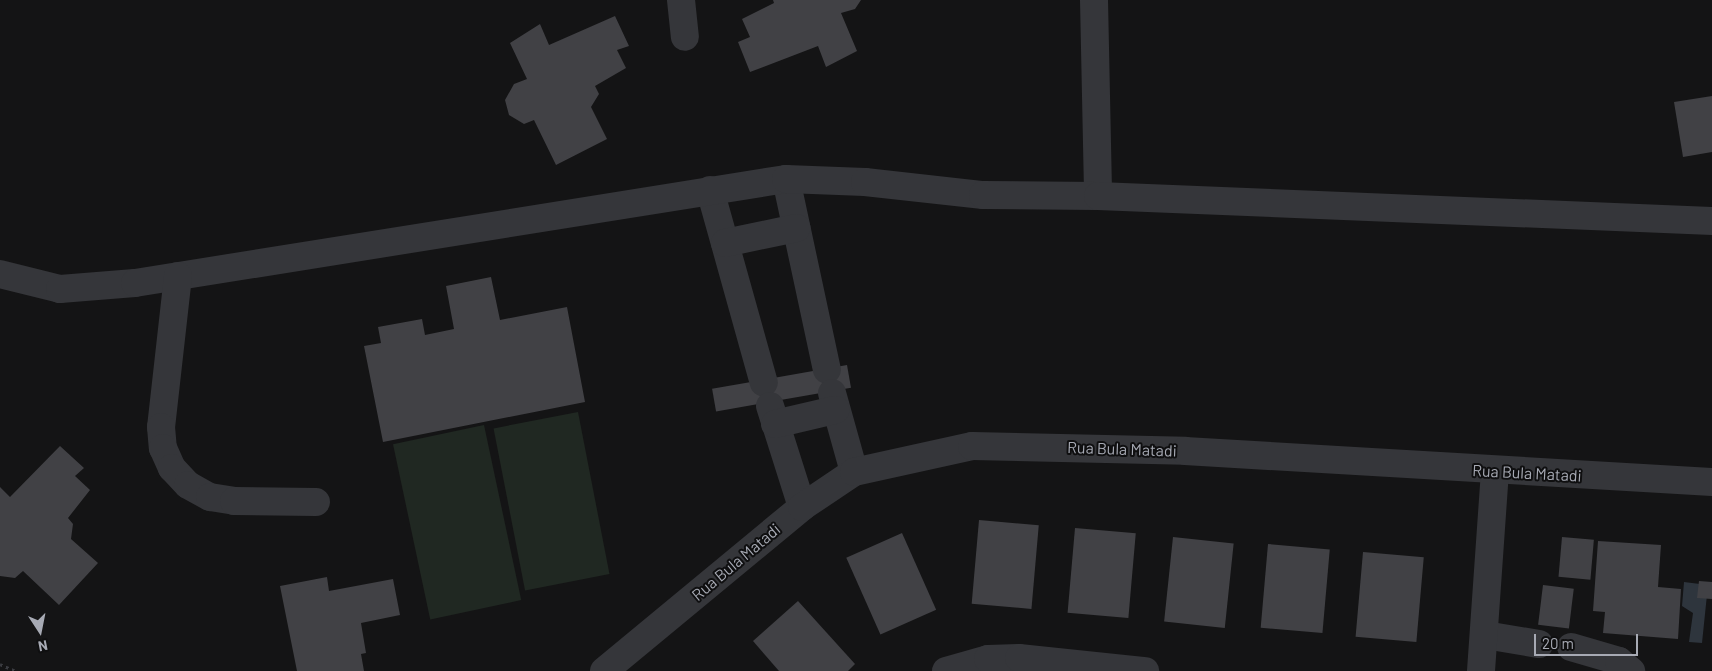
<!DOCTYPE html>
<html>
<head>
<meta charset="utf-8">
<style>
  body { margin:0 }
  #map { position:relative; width:1712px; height:671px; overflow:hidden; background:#141415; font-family:Barlow,sans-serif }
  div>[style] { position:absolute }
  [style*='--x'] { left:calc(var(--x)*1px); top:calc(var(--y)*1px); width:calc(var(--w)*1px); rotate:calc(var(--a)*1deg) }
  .green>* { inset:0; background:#202822; transform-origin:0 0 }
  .water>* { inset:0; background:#2e353d }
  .building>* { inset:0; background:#414145; transform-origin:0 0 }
  .path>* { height:3px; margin-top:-1.5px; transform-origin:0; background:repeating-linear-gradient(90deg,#3b3c41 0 2.5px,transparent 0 6.5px) }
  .minor>* { height:28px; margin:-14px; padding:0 14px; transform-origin:14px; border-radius:14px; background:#35363a }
  .tertiary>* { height:28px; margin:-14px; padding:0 14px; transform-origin:14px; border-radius:14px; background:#35363a }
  span { translate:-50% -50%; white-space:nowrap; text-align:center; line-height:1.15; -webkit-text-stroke:4px #0f0f10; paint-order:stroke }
  .street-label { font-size:16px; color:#a7aab4 }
  .north { position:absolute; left:15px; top:606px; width:50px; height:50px; -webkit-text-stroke:4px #0f0f10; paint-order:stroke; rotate:169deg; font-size:14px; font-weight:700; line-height:20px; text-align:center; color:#a7aab4 }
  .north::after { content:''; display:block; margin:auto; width:18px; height:22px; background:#a7aab4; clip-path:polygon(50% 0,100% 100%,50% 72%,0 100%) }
  .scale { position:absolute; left:1534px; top:634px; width:104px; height:22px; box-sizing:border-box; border:2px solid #a7aab4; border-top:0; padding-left:6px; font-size:15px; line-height:18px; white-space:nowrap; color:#a7aab4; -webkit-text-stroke:4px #0f0f10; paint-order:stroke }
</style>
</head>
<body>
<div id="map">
  <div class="green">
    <i style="left:578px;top:412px;width:165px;height:86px;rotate:79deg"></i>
    <i style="left:484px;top:425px;width:179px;height:93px;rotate:78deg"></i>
  </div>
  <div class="water">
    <i style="clip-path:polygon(1684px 582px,1708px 585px,1702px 643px,1689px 642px,1693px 613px,1682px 606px)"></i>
  </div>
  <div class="building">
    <i style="clip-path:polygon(773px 0,861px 0,855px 9px,841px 13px,857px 51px,826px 67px,818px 46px,750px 72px,738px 42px,750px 37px,742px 19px,774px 3px)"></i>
    <i style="clip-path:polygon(615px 16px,629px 46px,617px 50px,626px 68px,595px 86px,599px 94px,591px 107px,607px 139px,556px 165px,534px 120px,524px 124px,509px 115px,505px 100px,514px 84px,527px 79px,510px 43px,540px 24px,549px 45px)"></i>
    <i style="clip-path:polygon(1712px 96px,1712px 152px,1683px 157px,1674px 102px)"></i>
    <i style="clip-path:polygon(491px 277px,500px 320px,567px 307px,585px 402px,383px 442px,364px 346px,381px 343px,378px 327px,422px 319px,425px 335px,454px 329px,446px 286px)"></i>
    <i style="left:847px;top:365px;width:23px;height:137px;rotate:80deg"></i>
    <i style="clip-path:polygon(60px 446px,84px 468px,75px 476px,90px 490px,68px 518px,73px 524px,71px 539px,98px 563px,59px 605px,23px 571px,15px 578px,0 576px,0 487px,10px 497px)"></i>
    <i style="left:979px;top:520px;width:60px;height:84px;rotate:5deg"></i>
    <i style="left:1075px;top:528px;width:61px;height:85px;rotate:5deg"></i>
    <i style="left:902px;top:533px;width:84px;height:61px;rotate:66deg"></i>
    <i style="left:1173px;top:537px;width:61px;height:85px;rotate:6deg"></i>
    <i style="left:1562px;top:537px;width:32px;height:40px;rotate:5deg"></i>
    <i style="clip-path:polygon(1598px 541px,1661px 545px,1658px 587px,1681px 589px,1678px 639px,1603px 633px,1605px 612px,1593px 611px)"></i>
    <i style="left:1268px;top:544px;width:62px;height:84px;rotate:5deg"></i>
    <i style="left:1363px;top:552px;width:61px;height:85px;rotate:5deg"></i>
    <i style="clip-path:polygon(327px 577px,329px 591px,393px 579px,400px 615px,361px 623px,366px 653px,361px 654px,364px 671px,297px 671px,280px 586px)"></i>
    <i style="clip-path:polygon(1699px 581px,1712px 582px,1712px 599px,1697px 598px)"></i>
    <i style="left:1543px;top:585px;width:31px;height:40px;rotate:7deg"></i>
    <i style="clip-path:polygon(798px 601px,855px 664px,848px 671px,779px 671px,753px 641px)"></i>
  </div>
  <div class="path">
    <i style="--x:0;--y:664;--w:17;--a:24"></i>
  </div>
  <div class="minor">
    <i style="--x:681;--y:0;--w:37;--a:84"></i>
    <i style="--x:1094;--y:0;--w:196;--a:88.8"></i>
    <i style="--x:786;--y:179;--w:195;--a:77.9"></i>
    <i style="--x:710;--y:190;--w:200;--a:74.4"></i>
    <i style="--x:725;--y:243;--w:73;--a:-11.9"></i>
    <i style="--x:0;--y:274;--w:62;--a:14"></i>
    <i style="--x:60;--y:289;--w:75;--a:-4.6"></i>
    <i style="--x:135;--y:283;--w:659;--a:-9.08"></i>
    <i style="--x:786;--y:179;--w:79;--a:2.2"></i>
    <i style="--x:865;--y:182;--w:119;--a:6.3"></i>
    <i style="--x:983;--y:195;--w:115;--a:0.5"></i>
    <i style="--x:1098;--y:196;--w:615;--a:2.33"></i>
    <i style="--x:178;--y:276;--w:152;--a:96.4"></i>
    <i style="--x:161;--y:427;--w:21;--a:85"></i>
    <i style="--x:163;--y:448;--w:22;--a:66"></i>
    <i style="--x:172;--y:468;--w:23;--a:47"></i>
    <i style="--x:188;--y:485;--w:25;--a:29"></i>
    <i style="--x:210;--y:497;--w:24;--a:9"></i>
    <i style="--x:234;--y:501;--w:82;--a:0.7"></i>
    <i style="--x:832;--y:393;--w:82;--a:74.4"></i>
    <i style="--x:770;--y:406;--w:106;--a:72.4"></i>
    <i style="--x:775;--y:424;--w:62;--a:-13.1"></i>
    <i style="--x:1485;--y:635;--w:55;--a:9.5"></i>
    <i style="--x:1571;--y:647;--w:50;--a:16.3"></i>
    <i style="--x:1619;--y:661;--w:16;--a:40"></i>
    <i style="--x:946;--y:671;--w:44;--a:-15.9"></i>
    <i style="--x:988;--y:659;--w:31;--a:-2"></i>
    <i style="--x:1019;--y:658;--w:127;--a:5.9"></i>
  </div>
  <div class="tertiary">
    <i style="--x:604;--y:671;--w:257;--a:-39.6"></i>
    <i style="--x:802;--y:507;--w:63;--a:-33.9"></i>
    <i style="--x:854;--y:472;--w:121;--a:-12.4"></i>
    <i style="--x:972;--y:446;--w:213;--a:1.3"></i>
    <i style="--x:1185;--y:451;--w:528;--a:3.37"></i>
    <i style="--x:1481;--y:671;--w:200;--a:-86"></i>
  </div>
  <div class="street-label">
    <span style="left:1122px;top:449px;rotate:2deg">Rua Bula Matadi</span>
    <span style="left:1527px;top:473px;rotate:3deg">Rua Bula Matadi</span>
    <span style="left:736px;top:562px;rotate:-40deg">Rua Bula Matadi</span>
  </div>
  <div class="north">N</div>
  <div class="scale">20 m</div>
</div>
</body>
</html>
